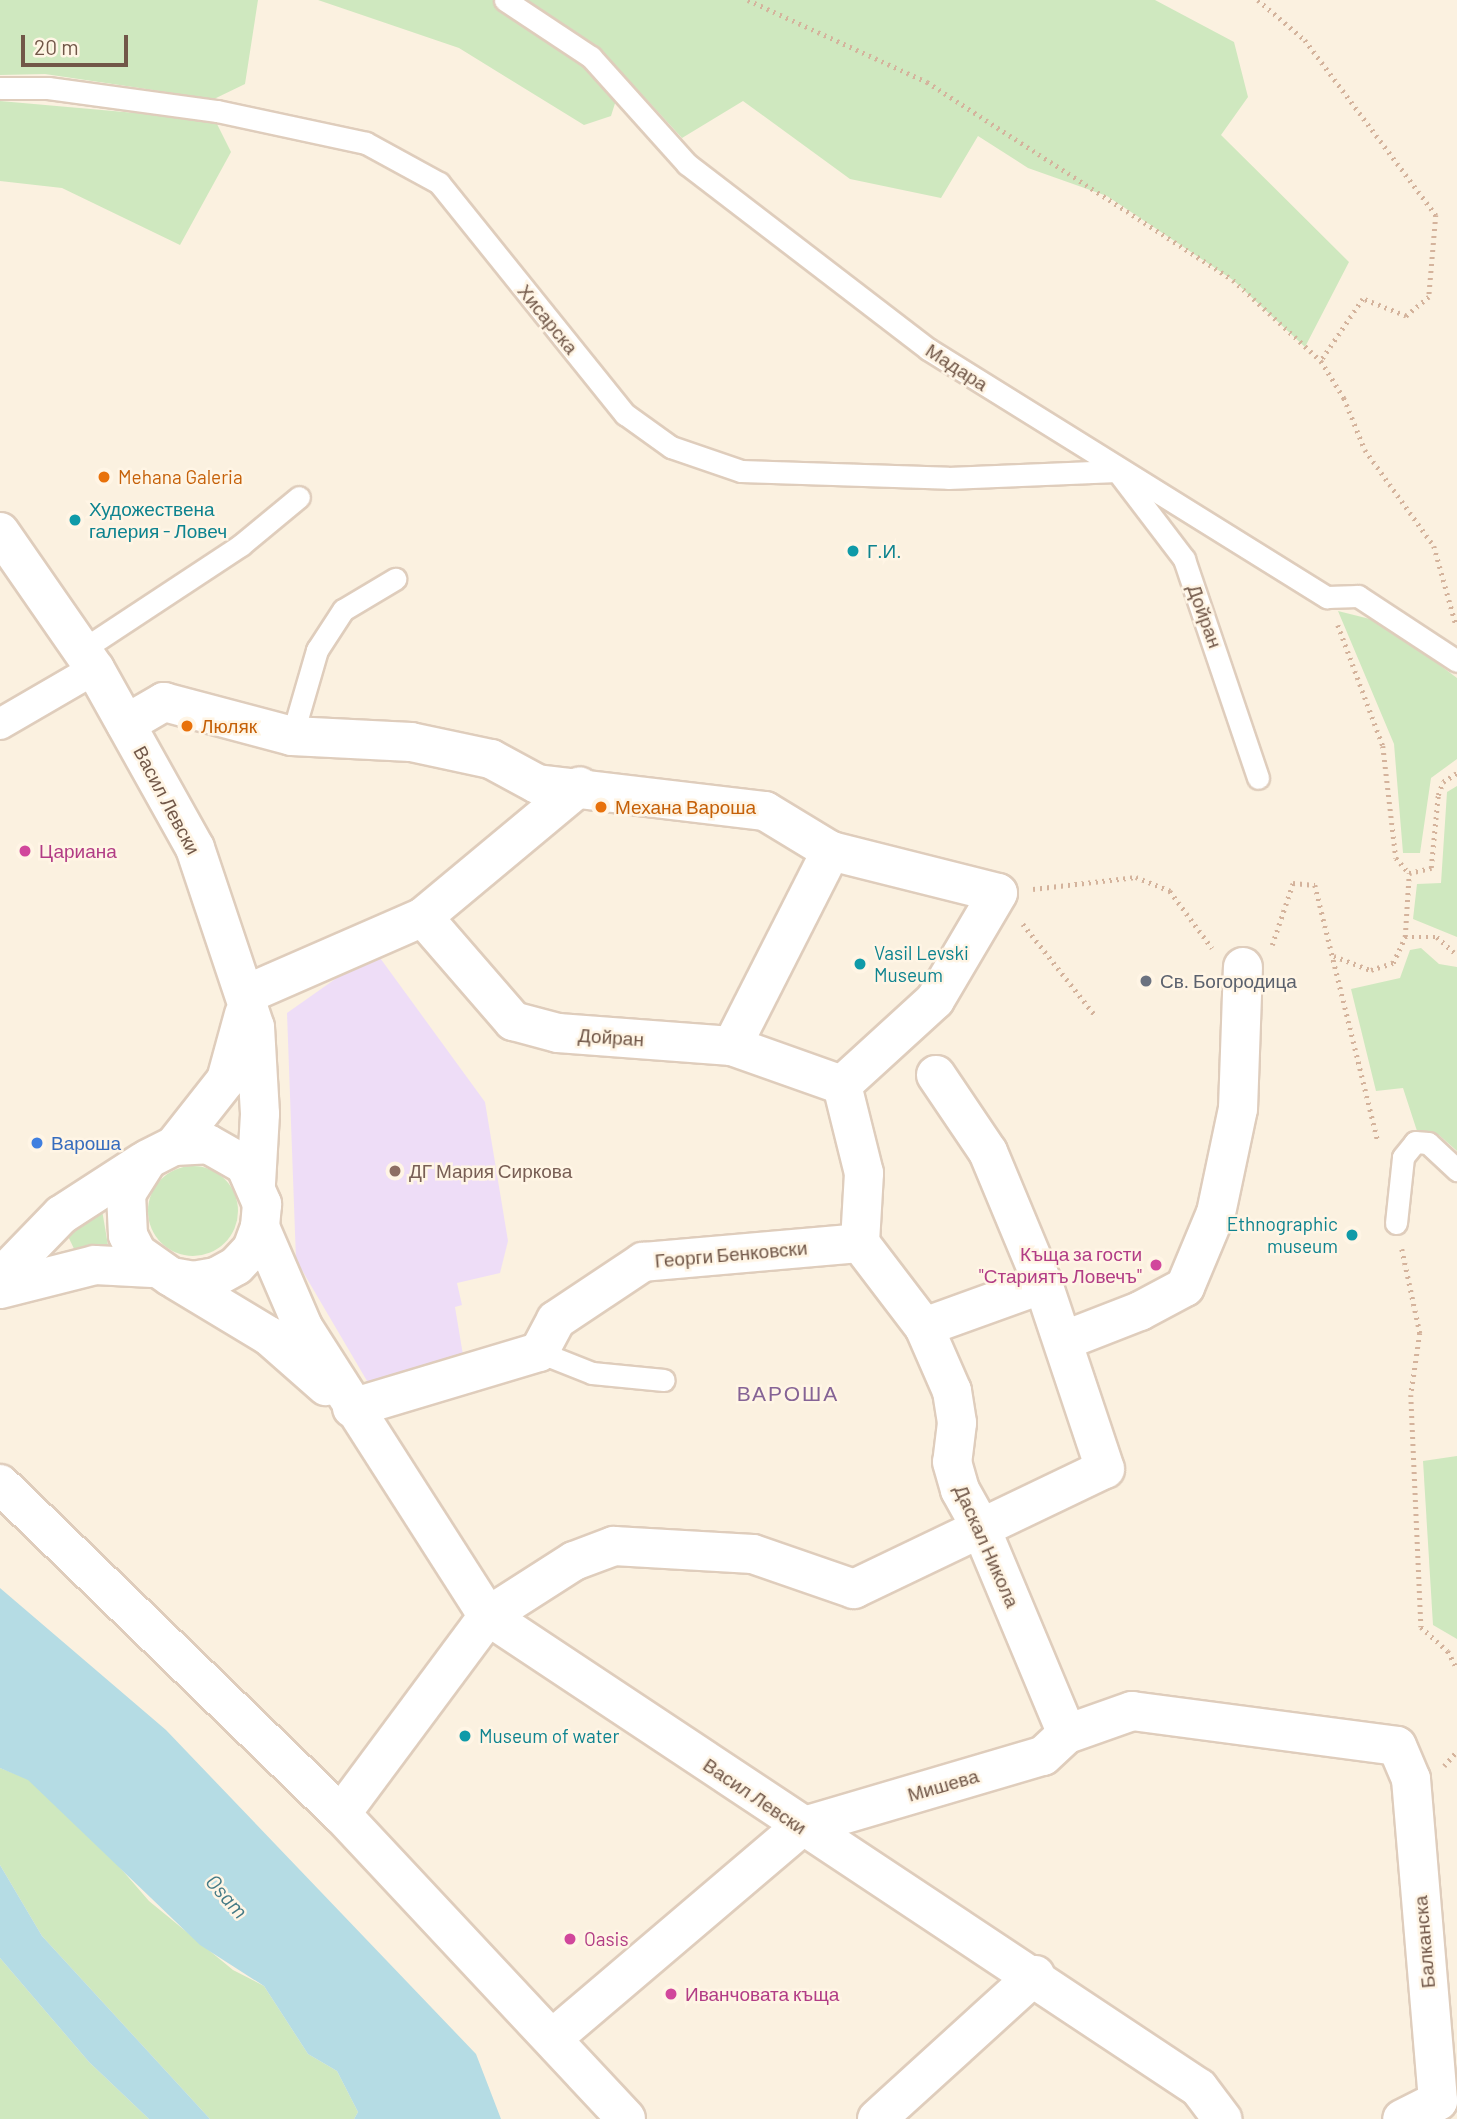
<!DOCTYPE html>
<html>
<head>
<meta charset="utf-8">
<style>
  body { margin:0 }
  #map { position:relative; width:1457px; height:2119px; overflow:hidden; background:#fbf1e0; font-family:Barlow,sans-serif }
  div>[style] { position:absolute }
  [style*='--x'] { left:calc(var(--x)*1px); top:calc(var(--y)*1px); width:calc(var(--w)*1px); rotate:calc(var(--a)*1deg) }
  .education>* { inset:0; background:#eeddf7 }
  .green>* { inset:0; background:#cfe8bf }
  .round { border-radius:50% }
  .water>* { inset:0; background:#b5dce4 }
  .path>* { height:4.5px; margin-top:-2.25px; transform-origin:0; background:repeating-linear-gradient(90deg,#d4b39c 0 2px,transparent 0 7px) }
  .roads { filter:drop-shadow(2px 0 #dfcdbc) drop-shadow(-2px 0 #dfcdbc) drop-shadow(0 2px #dfcdbc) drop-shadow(0 -2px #dfcdbc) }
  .service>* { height:21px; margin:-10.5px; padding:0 10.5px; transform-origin:10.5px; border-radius:10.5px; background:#fff }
  .pedestrian>* { height:30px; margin:-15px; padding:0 15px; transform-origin:15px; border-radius:15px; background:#fff }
  .minor>* { height:38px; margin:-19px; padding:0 19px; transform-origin:19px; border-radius:19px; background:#fff }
  .dots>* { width:19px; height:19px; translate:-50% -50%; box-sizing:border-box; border:4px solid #fff5e5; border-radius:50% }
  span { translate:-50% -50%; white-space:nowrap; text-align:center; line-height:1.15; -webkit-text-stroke:5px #fff5e5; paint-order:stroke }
  .street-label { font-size:19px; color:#715748 }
  .food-label { font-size:19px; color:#c56008 }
  .left { translate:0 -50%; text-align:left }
  .culture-label { font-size:19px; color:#0d838f }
  .right { translate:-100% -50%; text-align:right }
  .hotel-label { font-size:19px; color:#b23c85 }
  .worship-label { font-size:19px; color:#5b616d }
  .shop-label { font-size:19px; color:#366cbe }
  .education-label { font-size:19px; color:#785e54 }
  .neighbourhood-label { font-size:21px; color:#856395; letter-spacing:2px }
  .water-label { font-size:21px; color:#427985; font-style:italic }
  .scale { position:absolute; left:21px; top:35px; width:107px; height:32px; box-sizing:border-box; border:4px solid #715748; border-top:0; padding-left:9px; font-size:21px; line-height:24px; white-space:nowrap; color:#715748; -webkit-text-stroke:5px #fff5e5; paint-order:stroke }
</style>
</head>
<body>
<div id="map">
  <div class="education">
    <i style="clip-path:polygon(375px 951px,485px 1102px,508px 1241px,500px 1273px,457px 1283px,462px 1305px,455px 1307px,463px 1355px,370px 1386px,296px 1260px,287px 1013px)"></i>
  </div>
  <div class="green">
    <i style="clip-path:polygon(0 0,258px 0,245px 84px,214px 99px,45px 74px,0 75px)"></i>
    <i style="clip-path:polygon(318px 0,1155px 0,1234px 42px,1248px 97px,1221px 135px,1349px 262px,1305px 347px,1233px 280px,1107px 196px,1028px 168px,978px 136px,941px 198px,850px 179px,743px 101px,682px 138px,624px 75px,611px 116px,584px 125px,459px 48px)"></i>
    <i style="clip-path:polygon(0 101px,215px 120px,231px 152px,180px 245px,62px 188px,0 181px)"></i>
    <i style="clip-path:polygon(1338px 611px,1382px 622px,1457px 678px,1457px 759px,1431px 778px,1420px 853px,1403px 853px,1394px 744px)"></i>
    <i style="clip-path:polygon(1457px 786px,1457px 937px,1413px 919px,1417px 884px,1441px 883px,1447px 792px)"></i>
    <i style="clip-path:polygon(1421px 948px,1439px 964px,1457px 967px,1457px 1151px,1439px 1135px,1417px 1131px,1403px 1088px,1376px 1091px,1351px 989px,1400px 978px,1410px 950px)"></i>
    <i class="round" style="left:148px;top:1166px;width:90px;height:90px"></i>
    <i style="clip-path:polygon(102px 1210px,109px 1251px,77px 1255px,65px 1230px)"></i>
    <i style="clip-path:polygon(1457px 1456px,1457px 1639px,1433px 1625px,1423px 1461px)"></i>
    <i style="clip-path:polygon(0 1768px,28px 1779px,109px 1855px,149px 1901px,233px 1970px,264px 1986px,308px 2054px,337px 2071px,358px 2112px,354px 2119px,210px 2119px,42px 1936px,0 1865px)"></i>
    <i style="clip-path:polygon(0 1958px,89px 2062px,149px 2119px,0 2119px)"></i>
  </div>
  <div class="water">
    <i style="clip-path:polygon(0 1588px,166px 1730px,476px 2054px,501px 2119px,354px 2119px,358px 2112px,337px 2071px,308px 2054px,264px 1986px,200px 1945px,28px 1780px,0 1768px)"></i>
    <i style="clip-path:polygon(0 1865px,42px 1936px,210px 2119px,149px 2119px,89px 2062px,0 1958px)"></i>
  </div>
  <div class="path">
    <i style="--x:748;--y:0;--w:197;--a:24.6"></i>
    <i style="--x:927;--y:82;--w:364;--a:32.9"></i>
    <i style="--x:1233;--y:280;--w:120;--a:42.6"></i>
    <i style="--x:1258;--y:0;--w:62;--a:40.4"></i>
    <i style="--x:1305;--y:40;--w:219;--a:53.2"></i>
    <i style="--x:1436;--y:215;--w:82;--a:94.9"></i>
    <i style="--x:1429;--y:297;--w:30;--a:140"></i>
    <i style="--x:1406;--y:316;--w:46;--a:-158.4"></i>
    <i style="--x:1363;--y:299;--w:75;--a:124.1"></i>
    <i style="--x:1321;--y:361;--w:44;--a:58.1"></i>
    <i style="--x:1344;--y:398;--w:56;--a:68"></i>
    <i style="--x:1365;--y:450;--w:118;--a:54.3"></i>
    <i style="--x:1434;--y:546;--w:82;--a:74.4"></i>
    <i style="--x:1338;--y:625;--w:129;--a:69.6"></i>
    <i style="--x:1383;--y:746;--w:113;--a:83.4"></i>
    <i style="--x:1396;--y:858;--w:20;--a:49"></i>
    <i style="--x:1033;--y:889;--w:104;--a:-6.6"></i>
    <i style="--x:1136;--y:877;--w:37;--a:22"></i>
    <i style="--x:1170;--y:891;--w:71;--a:53.6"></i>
    <i style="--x:1023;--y:924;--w:115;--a:51.7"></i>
    <i style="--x:1405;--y:937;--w:32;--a:0"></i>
    <i style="--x:1437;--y:937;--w:27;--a:42"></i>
    <i style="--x:1272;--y:945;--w:65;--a:-71.3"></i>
    <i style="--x:1293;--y:883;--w:22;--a:5"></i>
    <i style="--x:1315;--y:885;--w:265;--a:76.2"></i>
    <i style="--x:1334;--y:956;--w:40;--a:21"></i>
    <i style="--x:1371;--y:970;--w:23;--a:-18"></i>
    <i style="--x:1393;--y:963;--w:29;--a:-65"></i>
    <i style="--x:1405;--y:937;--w:64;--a:-86.4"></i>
    <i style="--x:1409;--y:873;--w:23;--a:-13"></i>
    <i style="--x:1431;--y:868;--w:73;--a:-84.5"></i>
    <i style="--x:1438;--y:795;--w:14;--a:-69"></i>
    <i style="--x:1443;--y:782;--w:17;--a:-33"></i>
    <i style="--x:1402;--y:1249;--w:86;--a:77.9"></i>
    <i style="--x:1420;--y:1333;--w:63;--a:98.3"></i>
    <i style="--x:1411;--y:1395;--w:232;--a:87.5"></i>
    <i style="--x:1421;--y:1627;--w:36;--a:42"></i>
    <i style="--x:1448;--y:1651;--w:20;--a:63"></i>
    <i style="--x:1444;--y:1766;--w:20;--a:-49"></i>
  </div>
  <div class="roads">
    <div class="service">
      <i style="--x:505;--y:0;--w:103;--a:33.5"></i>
      <i style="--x:591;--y:57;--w:144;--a:48.1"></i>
      <i style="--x:687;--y:164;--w:304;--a:37.5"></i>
      <i style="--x:928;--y:349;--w:470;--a:31.9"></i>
      <i style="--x:1327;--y:597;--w:31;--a:-2"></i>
      <i style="--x:1358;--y:596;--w:118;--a:33.3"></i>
      <i style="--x:0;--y:88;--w:48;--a:0"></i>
      <i style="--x:48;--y:88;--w:171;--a:7.8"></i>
      <i style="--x:217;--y:111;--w:152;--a:12.1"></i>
      <i style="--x:366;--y:143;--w:83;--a:28.7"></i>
      <i style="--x:439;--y:183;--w:297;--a:51.2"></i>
      <i style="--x:625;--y:414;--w:57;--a:35.7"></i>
      <i style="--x:671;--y:447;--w:74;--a:18.9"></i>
      <i style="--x:741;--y:471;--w:207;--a:1.9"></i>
      <i style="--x:948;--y:478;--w:169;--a:-2.4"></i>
      <i style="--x:1117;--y:471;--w:111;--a:52.7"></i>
      <i style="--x:1184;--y:559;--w:231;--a:71.3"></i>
      <i style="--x:82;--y:650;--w:191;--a:-33.4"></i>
      <i style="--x:241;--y:545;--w:75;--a:-39.6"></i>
      <i style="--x:292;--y:736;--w:90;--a:-73.8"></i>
      <i style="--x:317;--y:650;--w:48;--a:-57"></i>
      <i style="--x:343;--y:610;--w:61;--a:-30.8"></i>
      <i style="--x:1396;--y:1223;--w:66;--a:-83.9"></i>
      <i style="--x:1403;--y:1157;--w:19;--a:-51"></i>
      <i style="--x:1415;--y:1142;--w:13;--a:4"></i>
      <i style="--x:1428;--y:1143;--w:40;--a:43"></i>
      <i style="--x:539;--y:1352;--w:57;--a:21.6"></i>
      <i style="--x:592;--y:1373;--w:72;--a:5.6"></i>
    </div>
    <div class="pedestrian">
      <i style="--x:0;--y:724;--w:110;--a:-30.1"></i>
    </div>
    <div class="minor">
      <i style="--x:0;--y:532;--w:167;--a:55.3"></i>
      <i style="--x:95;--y:669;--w:205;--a:60.8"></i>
      <i style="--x:195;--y:848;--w:189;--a:71.5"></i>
      <i style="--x:255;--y:1027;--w:87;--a:86.7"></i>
      <i style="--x:260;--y:1114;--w:70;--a:93.3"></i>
      <i style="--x:126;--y:724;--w:44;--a:-30.1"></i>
      <i style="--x:164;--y:702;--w:132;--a:14.9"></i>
      <i style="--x:292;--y:736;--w:119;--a:2.9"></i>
      <i style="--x:411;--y:742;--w:82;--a:12"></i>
      <i style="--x:491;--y:759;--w:52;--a:28.5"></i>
      <i style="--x:537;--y:784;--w:230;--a:6.8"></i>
      <i style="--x:765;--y:811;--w:77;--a:31.2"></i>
      <i style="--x:831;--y:851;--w:172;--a:14.1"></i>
      <i style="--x:998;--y:893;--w:124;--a:120.5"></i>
      <i style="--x:935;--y:1000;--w:126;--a:137.6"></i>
      <i style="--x:423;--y:917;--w:138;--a:49.1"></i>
      <i style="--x:513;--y:1021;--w:47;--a:14.9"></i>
      <i style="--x:558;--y:1033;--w:174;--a:4.3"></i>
      <i style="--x:732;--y:1046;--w:117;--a:19.5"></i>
      <i style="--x:247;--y:994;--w:192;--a:-23.6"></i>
      <i style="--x:423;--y:917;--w:204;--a:-39.8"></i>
      <i style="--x:732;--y:1046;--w:219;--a:-63.1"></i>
      <i style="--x:842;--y:1085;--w:91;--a:76"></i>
      <i style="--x:864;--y:1173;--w:70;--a:93.3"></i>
      <i style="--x:860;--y:1243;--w:106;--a:52.7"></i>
      <i style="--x:924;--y:1327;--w:70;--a:66.4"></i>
      <i style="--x:952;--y:1391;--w:32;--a:81"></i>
      <i style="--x:957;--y:1423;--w:39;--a:97"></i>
      <i style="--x:952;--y:1462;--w:29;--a:74"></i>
      <i style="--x:960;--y:1490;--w:41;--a:60.9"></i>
      <i style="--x:980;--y:1526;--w:225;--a:67.3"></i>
      <i style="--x:174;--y:1146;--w:84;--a:-51.8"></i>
      <i style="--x:226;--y:1080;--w:68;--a:-74.7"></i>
      <i style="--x:260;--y:1227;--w:23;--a:110"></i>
      <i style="--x:252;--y:1249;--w:23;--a:133"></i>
      <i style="--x:236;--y:1266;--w:23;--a:151"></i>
      <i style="--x:216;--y:1277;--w:22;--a:170"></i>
      <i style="--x:194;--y:1281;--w:23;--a:-170"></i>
      <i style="--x:171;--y:1277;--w:42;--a:-144.8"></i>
      <i style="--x:137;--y:1253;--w:20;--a:-117"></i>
      <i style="--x:128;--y:1235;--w:41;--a:-92.8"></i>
      <i style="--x:126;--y:1194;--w:41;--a:-57.8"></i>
      <i style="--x:148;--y:1159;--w:29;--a:-27"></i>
      <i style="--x:174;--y:1146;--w:34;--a:-3"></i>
      <i style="--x:208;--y:1144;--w:43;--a:29.6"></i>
      <i style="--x:245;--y:1165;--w:43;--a:66.4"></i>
      <i style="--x:262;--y:1204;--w:23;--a:95"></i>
      <i style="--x:260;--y:1227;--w:109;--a:66.7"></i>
      <i style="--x:303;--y:1327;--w:343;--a:57.4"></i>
      <i style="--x:488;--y:1616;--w:853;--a:33.58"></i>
      <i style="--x:1199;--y:2088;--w:39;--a:53"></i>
      <i style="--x:0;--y:1278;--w:88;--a:-45.9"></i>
      <i style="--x:61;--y:1215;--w:98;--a:-32.9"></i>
      <i style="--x:176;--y:1280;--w:109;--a:31.1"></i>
      <i style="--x:269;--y:1336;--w:76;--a:41.3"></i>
      <i style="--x:0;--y:1289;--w:98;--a:-14.2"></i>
      <i style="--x:95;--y:1265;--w:57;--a:3"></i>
      <i style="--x:924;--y:1327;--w:127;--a:-19.9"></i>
      <i style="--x:1063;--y:1341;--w:83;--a:-21.3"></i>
      <i style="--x:1140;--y:1311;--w:51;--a:-28.1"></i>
      <i style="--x:1185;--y:1287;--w:80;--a:-67.3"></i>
      <i style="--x:1216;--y:1213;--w:106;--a:-78.1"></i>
      <i style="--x:1238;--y:1109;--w:142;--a:-88"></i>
      <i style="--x:352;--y:1408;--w:195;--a:-16.7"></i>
      <i style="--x:539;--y:1352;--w:36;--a:-62"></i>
      <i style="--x:556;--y:1320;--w:105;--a:-33.7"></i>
      <i style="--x:643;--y:1262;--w:218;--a:-5"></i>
      <i style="--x:0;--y:1484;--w:475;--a:44.1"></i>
      <i style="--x:341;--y:1814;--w:417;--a:46.9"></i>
      <i style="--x:341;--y:1814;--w:247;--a:-53.4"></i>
      <i style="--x:488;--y:1616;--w:102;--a:-32.6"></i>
      <i style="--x:574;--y:1561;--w:43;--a:-20.6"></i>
      <i style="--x:614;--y:1546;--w:139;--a:3.3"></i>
      <i style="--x:753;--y:1554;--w:107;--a:19.1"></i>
      <i style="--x:854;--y:1589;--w:278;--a:-25.6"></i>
      <i style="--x:1105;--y:1469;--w:195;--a:-108.5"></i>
      <i style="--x:1043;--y:1284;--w:143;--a:-112.6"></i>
      <i style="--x:988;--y:1152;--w:93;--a:-124"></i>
      <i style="--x:553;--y:2038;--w:326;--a:-40.4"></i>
      <i style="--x:801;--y:1827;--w:252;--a:-16.4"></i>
      <i style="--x:1043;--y:1756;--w:33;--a:-43"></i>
      <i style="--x:1067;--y:1734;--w:69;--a:-19.5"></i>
      <i style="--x:1132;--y:1711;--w:267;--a:7.5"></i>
      <i style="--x:1397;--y:1746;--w:36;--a:67"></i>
      <i style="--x:1411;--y:1779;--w:323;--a:85.2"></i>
      <i style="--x:1438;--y:2101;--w:40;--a:153.4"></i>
      <i style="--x:877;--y:2119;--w:214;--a:-42.3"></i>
    </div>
  </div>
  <div class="dots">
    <i style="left:104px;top:477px;background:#e8710a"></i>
    <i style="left:75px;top:520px;background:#0f9aa8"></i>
    <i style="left:853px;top:551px;background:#0f9aa8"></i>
    <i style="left:187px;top:726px;background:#e8710a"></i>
    <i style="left:601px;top:807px;background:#e8710a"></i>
    <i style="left:25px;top:851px;background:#d1479c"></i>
    <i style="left:860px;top:964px;background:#0f9aa8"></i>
    <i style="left:1146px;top:981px;background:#6b7280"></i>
    <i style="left:37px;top:1143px;background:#3f7fe0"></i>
    <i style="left:395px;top:1171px;background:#8d6e63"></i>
    <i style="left:1352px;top:1235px;background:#0f9aa8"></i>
    <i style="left:1156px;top:1265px;background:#d1479c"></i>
    <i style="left:465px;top:1736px;background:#0f9aa8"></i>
    <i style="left:570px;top:1939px;background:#d1479c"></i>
    <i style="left:671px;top:1994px;background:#d1479c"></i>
  </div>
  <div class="street-label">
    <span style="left:548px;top:319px;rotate:51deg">Хисарска</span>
    <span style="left:957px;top:367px;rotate:33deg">Мадара</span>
    <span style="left:1205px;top:616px;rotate:70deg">Дойран</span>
    <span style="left:167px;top:800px;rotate:62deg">Васил Левски</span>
    <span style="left:611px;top:1037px;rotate:4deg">Дойран</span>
    <span style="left:731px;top:1254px;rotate:-5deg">Георги Бенковски</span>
    <span style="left:987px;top:1546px;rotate:66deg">Даскал Никола</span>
    <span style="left:943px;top:1785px;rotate:-16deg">Мишева</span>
    <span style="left:755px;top:1796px;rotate:34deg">Васил Левски</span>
    <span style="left:1424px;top:1942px;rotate:-95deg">Балканска</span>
  </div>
  <div class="food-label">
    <span class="left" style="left:118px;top:477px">Mehana Galeria</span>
    <span class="left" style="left:201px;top:726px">Люляк</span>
    <span class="left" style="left:615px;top:807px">Механа Вароша</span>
  </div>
  <div class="culture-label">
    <span class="left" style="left:89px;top:520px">Художествена<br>галерия - Ловеч</span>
    <span class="left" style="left:867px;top:551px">Г.И.</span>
    <span class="left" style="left:874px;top:964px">Vasil Levski<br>Museum</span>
    <span class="right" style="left:1338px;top:1235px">Ethnographic<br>museum</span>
    <span class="left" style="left:479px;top:1736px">Museum of water</span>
  </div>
  <div class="hotel-label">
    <span class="left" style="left:39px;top:851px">Цариана</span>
    <span class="right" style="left:1142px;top:1265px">Къща за гости<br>"Стариятъ Ловечъ"</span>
    <span class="left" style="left:584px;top:1939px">Oasis</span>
    <span class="left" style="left:685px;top:1994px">Иванчовата къща</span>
  </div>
  <div class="worship-label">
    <span class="left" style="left:1160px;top:981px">Св. Богородица</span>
  </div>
  <div class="shop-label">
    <span class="left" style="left:51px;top:1143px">Вароша</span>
  </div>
  <div class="education-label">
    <span class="left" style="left:409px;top:1171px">ДГ Мария Сиркова</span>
  </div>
  <div class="neighbourhood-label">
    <span style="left:788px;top:1393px">ВАРОША</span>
  </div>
  <div class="water-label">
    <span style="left:227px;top:1896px;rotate:48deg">Osam</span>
  </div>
  <div class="scale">20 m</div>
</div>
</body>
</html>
